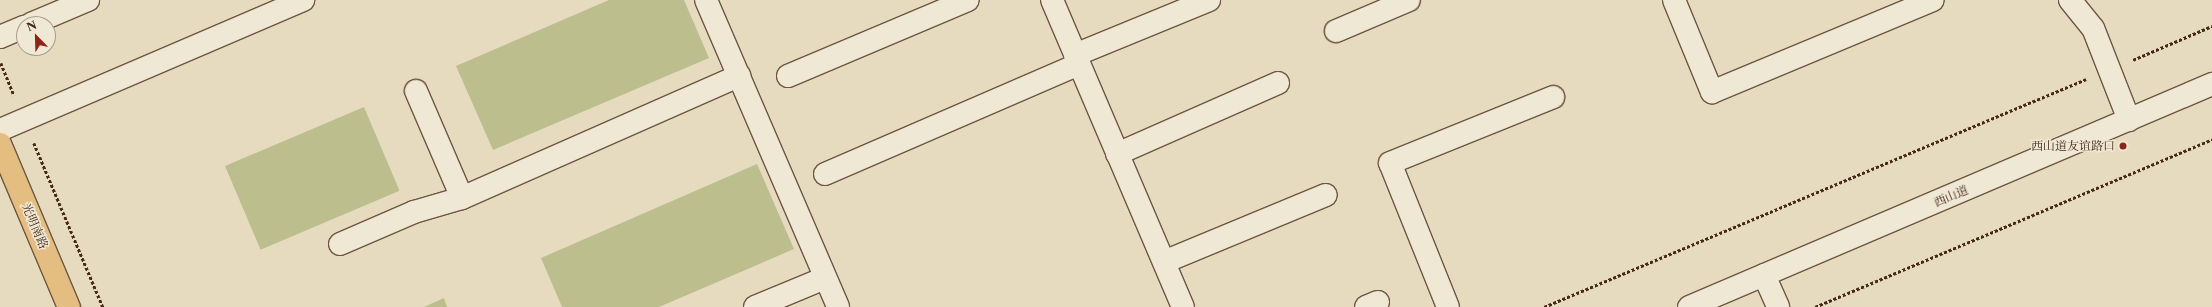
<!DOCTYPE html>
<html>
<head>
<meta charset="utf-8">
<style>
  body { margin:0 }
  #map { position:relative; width:2212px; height:307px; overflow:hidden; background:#e7dbbf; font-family:"Libre Caslon Text","Noto Serif SC",serif }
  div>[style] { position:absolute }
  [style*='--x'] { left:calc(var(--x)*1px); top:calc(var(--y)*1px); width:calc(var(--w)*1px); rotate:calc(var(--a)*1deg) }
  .green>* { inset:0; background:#bcbe8e; transform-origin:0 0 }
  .path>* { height:2.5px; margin-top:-1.25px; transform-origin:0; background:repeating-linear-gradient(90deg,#462918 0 3px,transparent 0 5px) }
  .roads { filter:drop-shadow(1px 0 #6e5642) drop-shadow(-1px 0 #6e5642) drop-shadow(0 1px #6e5642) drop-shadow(0 -1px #6e5642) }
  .minor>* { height:22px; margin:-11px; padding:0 11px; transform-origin:11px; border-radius:11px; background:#efe8d5 }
  .major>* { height:22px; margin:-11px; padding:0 11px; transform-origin:11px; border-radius:11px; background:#e4be80 }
  .dots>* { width:11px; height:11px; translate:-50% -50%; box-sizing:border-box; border:2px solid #efe8d5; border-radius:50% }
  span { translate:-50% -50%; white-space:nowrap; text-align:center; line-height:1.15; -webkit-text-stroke:3px #efe8d5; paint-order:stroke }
  .poi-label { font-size:12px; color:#462918 }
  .right { translate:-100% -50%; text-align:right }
  .street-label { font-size:12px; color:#462918 }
  .north { position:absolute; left:16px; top:16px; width:40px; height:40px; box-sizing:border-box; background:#efe8d5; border:1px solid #ab9c89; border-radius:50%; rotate:337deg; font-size:11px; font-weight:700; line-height:16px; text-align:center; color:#462918 }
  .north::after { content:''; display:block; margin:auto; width:14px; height:18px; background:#8f2418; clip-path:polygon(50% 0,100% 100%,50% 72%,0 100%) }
</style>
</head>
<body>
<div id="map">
  <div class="green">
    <i style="clip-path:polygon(609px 0,684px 0,709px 58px,493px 150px,456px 66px)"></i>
    <i style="left:364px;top:107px;width:91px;height:151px;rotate:67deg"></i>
    <i style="clip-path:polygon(757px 164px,794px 249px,659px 307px,562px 307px,541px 258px)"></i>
    <i style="clip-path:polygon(444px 298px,447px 307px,424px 307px)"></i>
  </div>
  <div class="path">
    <i style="--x:2133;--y:60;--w:86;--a:-23.3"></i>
    <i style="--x:1;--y:63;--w:35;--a:68"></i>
    <i style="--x:34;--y:143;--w:178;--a:67.2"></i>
    <i style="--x:1544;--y:307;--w:588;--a:-22.81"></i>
    <i style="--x:1815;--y:307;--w:431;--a:-22.9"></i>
  </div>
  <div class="roads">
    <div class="minor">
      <i style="--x:706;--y:0;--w:334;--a:66.7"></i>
      <i style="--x:1052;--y:0;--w:334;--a:66.9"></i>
      <i style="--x:1674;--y:0;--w:100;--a:67.6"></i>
      <i style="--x:1712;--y:92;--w:239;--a:-22.6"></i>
      <i style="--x:2070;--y:0;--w:36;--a:51"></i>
      <i style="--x:2093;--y:28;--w:99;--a:68.6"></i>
      <i style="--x:31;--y:24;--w:62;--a:-22.8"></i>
      <i style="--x:1336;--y:31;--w:79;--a:-23"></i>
      <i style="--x:0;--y:37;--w:26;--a:-23"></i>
      <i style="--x:1075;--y:55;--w:145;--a:-22.3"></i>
      <i style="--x:788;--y:76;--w:195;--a:-22.9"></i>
      <i style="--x:416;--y:91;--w:116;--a:66.7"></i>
      <i style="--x:0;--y:130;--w:330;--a:-23.2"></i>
      <i style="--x:1117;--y:154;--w:176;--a:-23.8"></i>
      <i style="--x:825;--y:174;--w:277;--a:-23.4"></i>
      <i style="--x:340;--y:244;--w:81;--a:-23.4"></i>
      <i style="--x:414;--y:212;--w:50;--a:-16.3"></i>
      <i style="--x:462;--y:198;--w:303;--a:-23.8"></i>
      <i style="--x:1164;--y:262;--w:175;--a:-22.5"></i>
      <i style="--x:1764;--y:275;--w:35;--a:66"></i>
      <i style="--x:755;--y:307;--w:76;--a:-22.5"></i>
      <i style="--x:1366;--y:307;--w:13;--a:-23"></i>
      <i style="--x:1448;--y:307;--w:155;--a:-111.9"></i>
      <i style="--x:1390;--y:163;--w:176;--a:-22"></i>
      <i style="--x:1689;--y:307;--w:569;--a:-23.09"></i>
    </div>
    <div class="major">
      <i style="--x:0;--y:144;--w:177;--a:67.1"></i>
    </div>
  </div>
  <div class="dots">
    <i style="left:2123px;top:146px;background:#8f2418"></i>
  </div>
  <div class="poi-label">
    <span class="right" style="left:2115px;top:146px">西山道友谊路口</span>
  </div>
  <div class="street-label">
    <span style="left:1951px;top:196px;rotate:-23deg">西山道</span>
    <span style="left:35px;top:226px;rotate:67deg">光明南路</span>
  </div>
  <div class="north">N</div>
</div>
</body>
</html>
